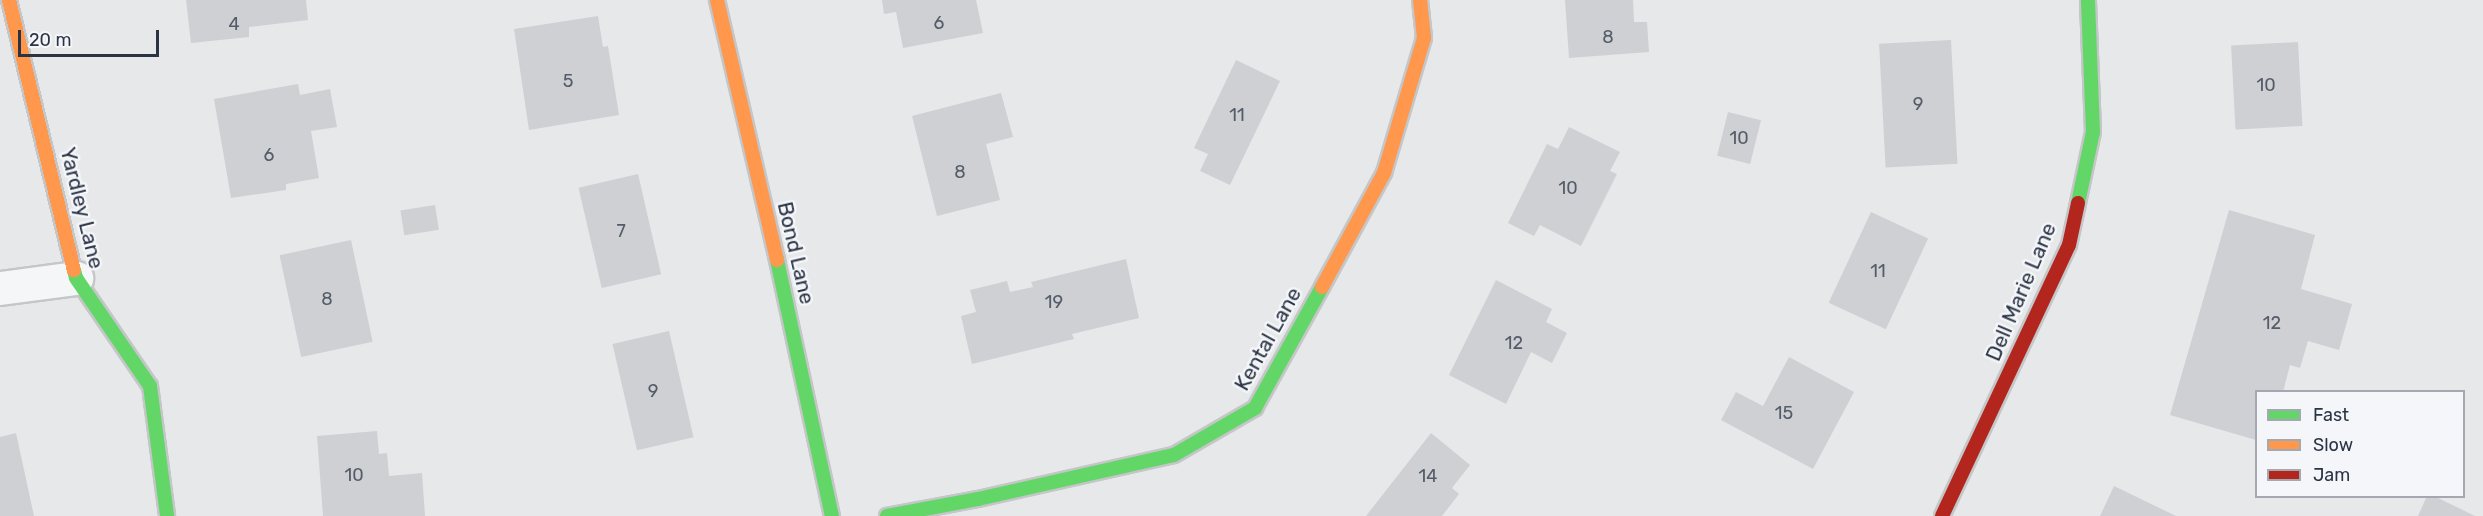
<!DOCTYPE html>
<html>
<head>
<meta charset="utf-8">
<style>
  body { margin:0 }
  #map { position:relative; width:2483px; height:516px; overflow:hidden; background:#e6e8ea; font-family:Rubik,sans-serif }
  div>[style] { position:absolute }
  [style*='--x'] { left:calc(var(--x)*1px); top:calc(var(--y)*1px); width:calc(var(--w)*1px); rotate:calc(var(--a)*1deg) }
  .building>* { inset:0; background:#ced0d3; transform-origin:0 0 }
  .roads { filter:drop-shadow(2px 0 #c4c6c8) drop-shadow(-2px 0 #c4c6c8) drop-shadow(0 2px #c4c6c8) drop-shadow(0 -2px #c4c6c8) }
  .street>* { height:33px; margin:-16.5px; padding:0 16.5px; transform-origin:16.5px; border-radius:16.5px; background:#f5f6f7 }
  .fast>* { height:14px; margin:-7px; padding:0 7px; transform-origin:7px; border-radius:7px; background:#63d668 }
  .slow>* { height:14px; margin:-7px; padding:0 7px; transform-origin:7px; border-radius:7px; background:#ff974d }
  .jam>* { height:14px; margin:-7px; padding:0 7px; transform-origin:7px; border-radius:7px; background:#b3261e }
  span { translate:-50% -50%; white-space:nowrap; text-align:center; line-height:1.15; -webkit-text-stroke:5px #f4f6f9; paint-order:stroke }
  .number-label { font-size:18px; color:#545c69 }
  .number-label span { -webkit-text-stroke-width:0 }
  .street-label { font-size:21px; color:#2b3445 }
  .legend { position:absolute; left:2255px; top:390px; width:210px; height:108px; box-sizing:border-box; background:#f4f6f9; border:2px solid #a4a8b1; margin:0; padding:8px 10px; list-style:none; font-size:18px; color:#2b3445 }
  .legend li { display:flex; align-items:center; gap:12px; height:30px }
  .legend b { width:30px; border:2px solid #a4a8b1 }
  .scale { position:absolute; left:18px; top:30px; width:141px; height:27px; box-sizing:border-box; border:3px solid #2b3445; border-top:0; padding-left:8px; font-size:18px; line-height:21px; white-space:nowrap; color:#2b3445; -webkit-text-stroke:4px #f4f6f9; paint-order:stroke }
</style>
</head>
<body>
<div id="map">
  <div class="building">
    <i style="clip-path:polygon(186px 0,306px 0,308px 20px,249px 27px,249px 37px,191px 43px)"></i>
    <i style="clip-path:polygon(882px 0,976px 0,983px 33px,903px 48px,896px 12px,884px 14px)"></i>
    <i style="clip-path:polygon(1565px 0,1633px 0,1634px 22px,1647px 22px,1649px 52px,1569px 58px)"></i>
    <i style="clip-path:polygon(598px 16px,603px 47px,608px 46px,619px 115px,529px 130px,514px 29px)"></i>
    <i style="left:1951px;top:40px;width:124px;height:72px;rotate:87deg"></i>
    <i style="left:2298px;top:42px;width:84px;height:67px;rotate:87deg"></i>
    <i style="clip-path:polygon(1236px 60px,1280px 81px,1230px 185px,1200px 171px,1208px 154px,1194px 148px)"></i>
    <i style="clip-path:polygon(298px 84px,300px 95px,330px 89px,337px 127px,311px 131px,319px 178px,286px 184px,286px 190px,231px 198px,214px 99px)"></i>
    <i style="clip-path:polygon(1001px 93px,1013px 137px,986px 144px,1000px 200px,937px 216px,912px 116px)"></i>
    <i style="left:1728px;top:112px;width:34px;height:45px;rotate:14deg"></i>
    <i style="clip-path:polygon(1569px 127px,1620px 152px,1610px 171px,1617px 174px,1581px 246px,1540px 225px,1534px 236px,1508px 223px,1547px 144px,1558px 149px)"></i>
    <i style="left:638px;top:174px;width:103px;height:61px;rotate:77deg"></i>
    <i style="left:435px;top:205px;width:25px;height:35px;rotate:81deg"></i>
    <i style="clip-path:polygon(2229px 210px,2315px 235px,2301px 289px,2352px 304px,2339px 350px,2308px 341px,2300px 368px,2290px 365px,2283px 392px,2256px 392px,2256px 440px,2170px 415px)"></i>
    <i style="left:1871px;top:212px;width:63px;height:100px;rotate:25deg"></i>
    <i style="left:351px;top:240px;width:104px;height:73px;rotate:78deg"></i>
    <i style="clip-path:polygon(1126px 259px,1139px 318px,1072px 334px,1074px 339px,972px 364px,961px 316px,976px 312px,970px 290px,1007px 281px,1010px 292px,1033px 287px,1031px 282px)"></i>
    <i style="clip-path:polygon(1496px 280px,1552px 309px,1546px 322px,1567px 333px,1552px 363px,1531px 352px,1506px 404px,1449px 375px)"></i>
    <i style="left:669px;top:331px;width:109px;height:58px;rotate:77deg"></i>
    <i style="clip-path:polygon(1789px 357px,1854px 392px,1813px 469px,1721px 420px,1736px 392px,1763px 406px)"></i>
    <i style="clip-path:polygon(377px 431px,379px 454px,387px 453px,389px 476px,422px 473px,425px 516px,323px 516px,317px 436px)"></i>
    <i style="clip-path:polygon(16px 433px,34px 516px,0 516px,0 437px)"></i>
    <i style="clip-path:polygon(1431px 433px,1470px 465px,1452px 488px,1459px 494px,1442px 516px,1366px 516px)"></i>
    <i style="clip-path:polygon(2114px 486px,2176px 516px,2100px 516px)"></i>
    <i style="clip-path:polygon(2427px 496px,2434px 496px,2475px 516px,2418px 516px)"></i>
  </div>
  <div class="roads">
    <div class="street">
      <i style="--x:0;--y:288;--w:77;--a:-7.5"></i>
    </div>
    <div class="fast">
      <i style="--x:2078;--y:203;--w:73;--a:-78.1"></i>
      <i style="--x:2093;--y:132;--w:132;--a:-92.2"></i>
      <i style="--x:777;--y:260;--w:262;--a:77.9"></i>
      <i style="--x:74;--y:270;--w:8;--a:76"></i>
      <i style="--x:76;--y:278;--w:131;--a:55.6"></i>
      <i style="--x:150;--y:386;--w:131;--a:82.5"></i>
      <i style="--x:887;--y:516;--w:93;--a:-10.6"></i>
      <i style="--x:978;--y:499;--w:201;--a:-12.7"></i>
      <i style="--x:1174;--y:455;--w:94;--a:-30.1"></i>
      <i style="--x:1255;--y:408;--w:138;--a:-61"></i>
    </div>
    <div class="slow">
      <i style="--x:9;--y:0;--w:278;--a:76.5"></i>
      <i style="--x:717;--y:0;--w:267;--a:77"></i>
      <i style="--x:1322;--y:287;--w:130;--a:-61.5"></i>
      <i style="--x:1384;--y:173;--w:141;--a:-73.5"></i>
      <i style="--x:1424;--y:38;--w:38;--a:-96"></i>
    </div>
    <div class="jam">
      <i style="--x:1942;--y:516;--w:299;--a:-64.9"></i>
      <i style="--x:2069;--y:245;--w:43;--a:-77.9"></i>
    </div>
  </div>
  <div class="number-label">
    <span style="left:939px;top:23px">6</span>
    <span style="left:234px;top:24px">4</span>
    <span style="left:1608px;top:37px">8</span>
    <span style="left:568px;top:81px">5</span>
    <span style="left:2266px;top:85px">10</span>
    <span style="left:1918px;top:104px">9</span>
    <span style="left:1237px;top:115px">11</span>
    <span style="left:1739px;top:138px">10</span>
    <span style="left:269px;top:155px">6</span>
    <span style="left:960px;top:172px">8</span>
    <span style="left:1568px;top:188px">10</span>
    <span style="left:621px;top:231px">7</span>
    <span style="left:1878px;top:271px">11</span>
    <span style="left:327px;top:299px">8</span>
    <span style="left:1054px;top:302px">19</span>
    <span style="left:2272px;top:323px">12</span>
    <span style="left:1514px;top:343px">12</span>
    <span style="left:653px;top:391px">9</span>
    <span style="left:1784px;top:413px">15</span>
    <span style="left:354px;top:475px">10</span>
    <span style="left:1428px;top:476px">14</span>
  </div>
  <div class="street-label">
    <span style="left:82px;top:208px;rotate:76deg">Yardley Lane</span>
    <span style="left:796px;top:253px;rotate:77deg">Bond Lane</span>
    <span style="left:2021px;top:292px;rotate:-67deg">Dell Marie Lane</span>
    <span style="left:1268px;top:339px;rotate:-61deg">Kental Lane</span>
  </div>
  <ul class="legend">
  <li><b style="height:8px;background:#63d668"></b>Fast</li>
  <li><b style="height:8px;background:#ff974d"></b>Slow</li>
  <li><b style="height:8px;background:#b3261e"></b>Jam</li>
  </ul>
  <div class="scale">20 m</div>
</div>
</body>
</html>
